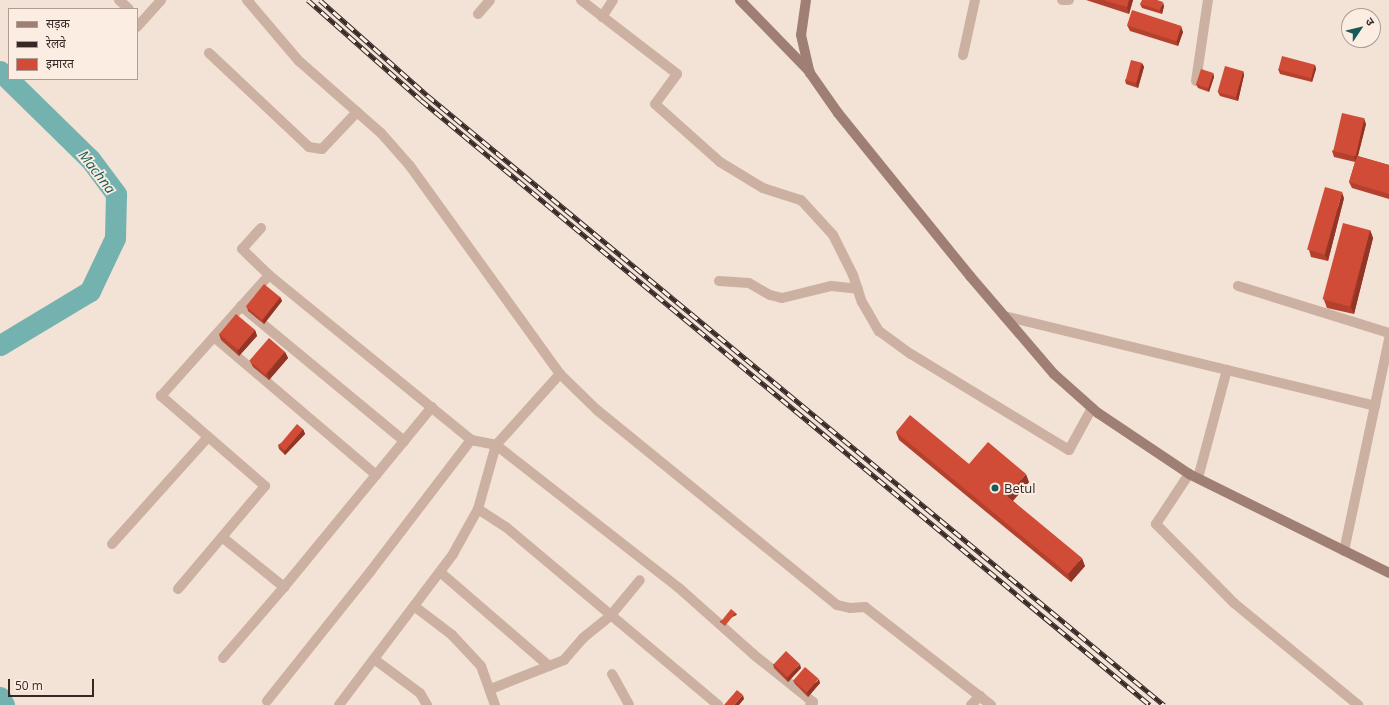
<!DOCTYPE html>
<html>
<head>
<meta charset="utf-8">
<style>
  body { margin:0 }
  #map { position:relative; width:1389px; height:705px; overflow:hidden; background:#f3e2d6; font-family:"Open Sans","Noto Sans Devanagari",sans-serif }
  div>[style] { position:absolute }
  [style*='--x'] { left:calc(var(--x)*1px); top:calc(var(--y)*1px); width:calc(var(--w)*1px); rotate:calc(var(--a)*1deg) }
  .river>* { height:21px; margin:-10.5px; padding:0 10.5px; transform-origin:10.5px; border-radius:10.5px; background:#73b2ae }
  .street>* { height:10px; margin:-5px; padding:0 5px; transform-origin:5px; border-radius:5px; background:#ccb0a1 }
  .secondary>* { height:10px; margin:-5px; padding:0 5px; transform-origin:5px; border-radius:5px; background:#9f7e73 }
  .rail>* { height:4.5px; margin-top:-2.25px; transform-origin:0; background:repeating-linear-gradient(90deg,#fbede2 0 9px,#352825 0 18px); box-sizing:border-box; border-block:1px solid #352825 }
  .wall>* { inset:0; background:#b4412e }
  .shaded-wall>* { inset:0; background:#923526; transform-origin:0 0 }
  .building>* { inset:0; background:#d14c36; transform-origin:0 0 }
  .dots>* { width:11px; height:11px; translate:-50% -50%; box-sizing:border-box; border:2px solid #fbede2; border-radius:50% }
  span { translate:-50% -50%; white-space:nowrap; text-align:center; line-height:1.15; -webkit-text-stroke:3.5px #fbede2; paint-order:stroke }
  .poi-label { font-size:13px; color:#352825 }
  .left { translate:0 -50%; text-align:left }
  .water-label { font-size:14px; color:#175a58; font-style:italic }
  .legend { position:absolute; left:8px; top:8px; width:130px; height:72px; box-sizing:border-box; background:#fbede2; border:1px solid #ac9e96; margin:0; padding:5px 7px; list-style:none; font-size:12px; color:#352825 }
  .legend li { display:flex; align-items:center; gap:8px; height:20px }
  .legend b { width:20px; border:1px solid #ac9e96 }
  .north { position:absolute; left:1341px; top:8px; width:40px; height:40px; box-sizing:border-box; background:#fbede2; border:1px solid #ac9e96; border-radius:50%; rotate:55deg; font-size:11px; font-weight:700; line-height:16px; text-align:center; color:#352825 }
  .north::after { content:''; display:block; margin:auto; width:14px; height:18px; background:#175a58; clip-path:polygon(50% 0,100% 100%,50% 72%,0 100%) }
  .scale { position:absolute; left:8px; top:679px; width:86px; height:18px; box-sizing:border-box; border:2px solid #352825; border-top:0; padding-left:5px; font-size:12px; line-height:14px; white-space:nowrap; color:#352825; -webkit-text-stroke:3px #fbede2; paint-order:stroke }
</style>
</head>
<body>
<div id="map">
  <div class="river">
    <i style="--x:0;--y:71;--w:126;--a:44.4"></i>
    <i style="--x:90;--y:159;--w:44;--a:53.4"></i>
    <i style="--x:116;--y:194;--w:44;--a:91.3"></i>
    <i style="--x:115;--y:238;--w:59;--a:115.3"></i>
    <i style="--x:90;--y:291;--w:105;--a:149"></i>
    <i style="--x:0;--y:697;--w:9;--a:63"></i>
  </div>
  <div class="street">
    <i style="--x:119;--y:0;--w:13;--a:42"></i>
    <i style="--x:247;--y:0;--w:80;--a:49.6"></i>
    <i style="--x:299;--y:61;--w:109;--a:41.3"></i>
    <i style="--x:381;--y:133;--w:44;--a:48.7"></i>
    <i style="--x:410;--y:166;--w:256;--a:54.2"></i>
    <i style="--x:560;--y:374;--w:52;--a:44.2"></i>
    <i style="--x:597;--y:410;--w:309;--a:39.1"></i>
    <i style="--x:837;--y:605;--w:13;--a:13"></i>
    <i style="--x:850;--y:608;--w:15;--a:-4"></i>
    <i style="--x:865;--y:607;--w:160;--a:37.9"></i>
    <i style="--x:581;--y:0;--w:121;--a:37.6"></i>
    <i style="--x:677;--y:74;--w:37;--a:126"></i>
    <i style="--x:655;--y:104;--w:87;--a:41.7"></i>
    <i style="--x:720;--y:162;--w:50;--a:31.2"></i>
    <i style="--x:763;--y:188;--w:40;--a:18"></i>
    <i style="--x:801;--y:200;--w:47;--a:47.6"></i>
    <i style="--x:833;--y:235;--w:45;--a:63.4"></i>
    <i style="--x:853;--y:275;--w:28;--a:72"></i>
    <i style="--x:862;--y:302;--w:34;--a:60"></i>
    <i style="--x:879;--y:331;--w:39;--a:36"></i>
    <i style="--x:911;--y:354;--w:185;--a:31.3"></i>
    <i style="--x:1069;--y:450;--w:48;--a:-61.3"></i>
    <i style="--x:1062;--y:0;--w:7;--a:0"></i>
    <i style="--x:478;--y:14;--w:18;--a:-49"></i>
    <i style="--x:602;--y:17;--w:20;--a:-57"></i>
    <i style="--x:137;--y:27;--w:36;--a:-48"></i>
    <i style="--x:209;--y:53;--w:137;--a:43.2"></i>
    <i style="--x:309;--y:147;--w:13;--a:9"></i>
    <i style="--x:322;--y:149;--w:51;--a:-46.6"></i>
    <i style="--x:963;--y:55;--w:56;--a:-77.7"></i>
    <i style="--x:1196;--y:81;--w:82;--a:-81.6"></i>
    <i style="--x:261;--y:228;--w:28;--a:132"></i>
    <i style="--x:242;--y:249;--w:37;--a:44"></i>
    <i style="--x:719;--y:281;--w:30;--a:4"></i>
    <i style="--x:749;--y:283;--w:24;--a:30"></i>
    <i style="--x:770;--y:295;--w:12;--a:14"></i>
    <i style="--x:782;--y:298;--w:50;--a:-13.8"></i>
    <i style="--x:831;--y:286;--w:27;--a:6"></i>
    <i style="--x:1238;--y:286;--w:158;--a:17.3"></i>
    <i style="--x:241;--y:306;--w:212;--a:39.6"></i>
    <i style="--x:1004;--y:316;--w:382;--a:13.6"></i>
    <i style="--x:214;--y:337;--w:213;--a:40.4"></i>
    <i style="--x:1189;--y:474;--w:60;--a:123.4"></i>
    <i style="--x:1156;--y:524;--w:111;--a:45.4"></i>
    <i style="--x:1234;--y:603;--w:161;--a:39.4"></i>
    <i style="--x:1198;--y:478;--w:112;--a:-75"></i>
    <i style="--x:478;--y:509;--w:33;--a:33"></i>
    <i style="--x:506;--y:527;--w:277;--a:40"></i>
    <i style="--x:222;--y:537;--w:80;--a:38.9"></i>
    <i style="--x:284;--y:587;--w:233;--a:-50.6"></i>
    <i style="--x:112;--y:544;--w:144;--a:-48.1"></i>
    <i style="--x:1344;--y:551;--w:217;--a:-78"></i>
    <i style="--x:440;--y:572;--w:144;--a:40.8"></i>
    <i style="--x:178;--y:589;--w:135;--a:-49.8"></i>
    <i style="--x:265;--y:486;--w:138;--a:-139.1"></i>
    <i style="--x:161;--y:396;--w:162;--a:-48.2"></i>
    <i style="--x:269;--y:275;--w:261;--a:39.2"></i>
    <i style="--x:471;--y:440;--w:25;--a:11"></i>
    <i style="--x:496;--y:445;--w:232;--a:38"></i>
    <i style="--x:679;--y:588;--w:99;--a:41.7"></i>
    <i style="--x:753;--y:654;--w:77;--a:38.7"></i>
    <i style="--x:813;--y:702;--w:4;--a:135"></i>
    <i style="--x:414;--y:606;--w:48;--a:37.3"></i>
    <i style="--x:452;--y:635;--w:42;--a:46.9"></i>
    <i style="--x:481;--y:666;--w:41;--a:70.3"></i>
    <i style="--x:223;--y:658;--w:94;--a:-49.3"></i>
    <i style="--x:374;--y:659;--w:57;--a:36.5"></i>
    <i style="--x:420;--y:693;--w:14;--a:60"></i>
    <i style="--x:612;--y:674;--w:35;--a:61"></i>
    <i style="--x:491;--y:689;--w:79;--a:-21.7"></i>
    <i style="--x:564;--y:660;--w:29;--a:-49"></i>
    <i style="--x:583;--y:638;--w:36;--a:-39"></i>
    <i style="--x:611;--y:615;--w:45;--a:-50.4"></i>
    <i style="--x:267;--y:701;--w:165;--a:-51.4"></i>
    <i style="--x:370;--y:572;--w:166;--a:-52.6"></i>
    <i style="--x:339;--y:705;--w:189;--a:-52.9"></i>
    <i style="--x:453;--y:554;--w:51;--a:-60.9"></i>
    <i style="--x:478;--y:509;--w:66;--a:-74.3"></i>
    <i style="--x:496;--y:445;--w:96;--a:-48"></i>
    <i style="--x:971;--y:705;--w:13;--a:-45"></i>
  </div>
  <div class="secondary">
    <i style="--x:740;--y:0;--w:100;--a:45.8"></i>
    <i style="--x:806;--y:0;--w:35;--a:98"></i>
    <i style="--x:801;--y:35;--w:39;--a:77"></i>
    <i style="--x:810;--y:73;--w:49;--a:55"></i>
    <i style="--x:838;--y:113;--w:210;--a:51"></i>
    <i style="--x:970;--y:276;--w:129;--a:49.4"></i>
    <i style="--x:1054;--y:374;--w:59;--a:41.6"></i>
    <i style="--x:1098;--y:413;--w:110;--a:33.8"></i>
    <i style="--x:1189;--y:474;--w:223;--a:26.3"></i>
  </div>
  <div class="rail">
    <i style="--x:308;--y:0;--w:151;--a:41.5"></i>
    <i style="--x:421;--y:100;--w:947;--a:39.69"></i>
    <i style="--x:320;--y:0;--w:143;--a:41.6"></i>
    <i style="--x:427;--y:95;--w:957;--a:39.61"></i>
  </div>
  <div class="wall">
    <i style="clip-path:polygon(1086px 0,1133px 0,1129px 14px)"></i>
    <i style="clip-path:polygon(1140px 4px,1164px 6px,1162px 14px,1142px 8px)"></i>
    <i style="clip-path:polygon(1127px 25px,1183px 32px,1178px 46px,1130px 31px)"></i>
    <i style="clip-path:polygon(1142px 63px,1144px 67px,1138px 88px,1126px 84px,1125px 80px)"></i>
    <i style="clip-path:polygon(1315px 65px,1316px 69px,1312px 82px,1280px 74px,1278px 69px)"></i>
    <i style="clip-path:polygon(1243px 71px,1244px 75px,1238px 101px,1220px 96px,1218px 92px)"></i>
    <i style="clip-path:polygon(1213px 73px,1214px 77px,1209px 92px,1198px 88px,1196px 84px)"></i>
    <i style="clip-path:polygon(1366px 124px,1358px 156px,1389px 165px,1389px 199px,1352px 188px,1349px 182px,1355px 162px,1334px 157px,1332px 151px)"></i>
    <i style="clip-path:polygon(1344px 198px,1328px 261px,1311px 257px,1309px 250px)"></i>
    <i style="clip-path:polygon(1370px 230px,1373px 238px,1354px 314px,1327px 308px,1324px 300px)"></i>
    <i style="clip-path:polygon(280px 297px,282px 301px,264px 324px,248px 311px,247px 307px)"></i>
    <i style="clip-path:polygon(255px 330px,257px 336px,239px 356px,221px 340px,219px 334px)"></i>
    <i style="clip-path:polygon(285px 352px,288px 358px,269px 380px,253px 367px,250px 361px)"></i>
    <i style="clip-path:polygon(303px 429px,305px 434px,285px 455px,279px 449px,278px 445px)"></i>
    <i style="clip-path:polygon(896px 432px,969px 464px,1029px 482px,1013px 501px,1085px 566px,1071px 582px,899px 440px)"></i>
    <i style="clip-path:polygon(773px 664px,801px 668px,788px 682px,774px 668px)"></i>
    <i style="clip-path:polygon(793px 680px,820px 683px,808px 697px,795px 684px)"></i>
  </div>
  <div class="shaded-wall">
    <i style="clip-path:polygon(1129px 0,1133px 0,1129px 14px,1127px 7px)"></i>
    <i style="clip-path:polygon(1163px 2px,1164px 6px,1162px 14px,1160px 10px)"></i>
    <i style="clip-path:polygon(1181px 26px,1183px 32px,1178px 46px,1176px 40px)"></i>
    <i style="clip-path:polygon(1142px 63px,1144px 67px,1138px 88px,1136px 84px)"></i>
    <i style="clip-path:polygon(1315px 65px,1316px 69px,1312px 82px,1311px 78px)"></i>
    <i style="clip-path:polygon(1243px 71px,1244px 75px,1238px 101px,1236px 97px)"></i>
    <i style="clip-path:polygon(1213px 73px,1214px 77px,1209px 92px,1208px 88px)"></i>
    <i style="clip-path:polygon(1364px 118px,1366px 124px,1356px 163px,1354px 157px)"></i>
    <i style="clip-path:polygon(1342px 192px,1344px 198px,1328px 261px,1325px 255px)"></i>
    <i style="clip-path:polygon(1370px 230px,1373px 238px,1354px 314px,1351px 307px)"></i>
    <i style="clip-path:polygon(280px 297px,282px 301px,264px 324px,263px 320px)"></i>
    <i style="clip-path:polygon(255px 330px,257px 336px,239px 356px,237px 350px)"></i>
    <i style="clip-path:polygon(285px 352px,288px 358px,269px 380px,267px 374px)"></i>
    <i style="clip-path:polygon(303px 429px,305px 434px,285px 455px,284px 451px)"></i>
    <i style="clip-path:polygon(1026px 474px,1029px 482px,1010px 504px,1007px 496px)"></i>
    <i style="clip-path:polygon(1082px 558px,1085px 566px,1071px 582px,1068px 574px)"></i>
    <i style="left:736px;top:613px;width:2px;height:18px;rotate:63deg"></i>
    <i style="clip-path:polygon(800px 664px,801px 668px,788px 682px,787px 678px)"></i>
    <i style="clip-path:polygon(819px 679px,820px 683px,808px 697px,807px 692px)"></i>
    <i style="clip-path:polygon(743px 695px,744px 699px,739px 705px,734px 705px)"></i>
  </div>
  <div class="building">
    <i style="clip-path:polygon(1103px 0,1129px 0,1127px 7px)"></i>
    <i style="clip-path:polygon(1142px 0,1157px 0,1163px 2px,1160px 10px,1140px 4px)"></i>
    <i style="left:1132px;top:10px;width:52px;height:16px;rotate:18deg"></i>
    <i style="left:1282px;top:56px;width:34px;height:14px;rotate:15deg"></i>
    <i style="left:1131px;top:60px;width:11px;height:21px;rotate:15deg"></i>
    <i style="left:1225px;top:66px;width:19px;height:27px;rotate:16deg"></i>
    <i style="left:1201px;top:69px;width:13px;height:16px;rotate:18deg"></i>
    <i style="left:1342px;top:113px;width:23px;height:39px;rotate:13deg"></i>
    <i style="clip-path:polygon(1357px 156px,1389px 165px,1389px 194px,1349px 182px)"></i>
    <i style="left:1325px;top:187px;width:18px;height:65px;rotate:16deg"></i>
    <i style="left:1343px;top:223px;width:28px;height:79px;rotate:15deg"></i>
    <i style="left:264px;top:284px;width:21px;height:29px;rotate:39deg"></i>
    <i style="left:236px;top:314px;width:25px;height:26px;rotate:40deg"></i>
    <i style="left:269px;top:338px;width:21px;height:30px;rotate:41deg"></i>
    <i style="clip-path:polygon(910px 415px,969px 464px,988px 442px,1026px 474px,1007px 496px,1082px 558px,1068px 574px,896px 432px)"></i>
    <i style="left:297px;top:424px;width:8px;height:28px;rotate:40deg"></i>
    <i style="left:731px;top:609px;width:6px;height:17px;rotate:39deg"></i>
    <i style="left:786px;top:651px;width:19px;height:18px;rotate:43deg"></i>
    <i style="left:805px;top:667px;width:18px;height:18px;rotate:41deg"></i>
    <i style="clip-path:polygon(737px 690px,743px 695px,734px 705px,724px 705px)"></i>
  </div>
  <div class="dots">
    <i style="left:995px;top:488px;background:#175a58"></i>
  </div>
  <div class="poi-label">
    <span class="left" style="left:1004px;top:488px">Betul</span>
  </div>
  <div class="water-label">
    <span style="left:97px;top:172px;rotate:52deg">Machna</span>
  </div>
  <ul class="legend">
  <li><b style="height:5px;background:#9f7e73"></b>सड़क</li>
  <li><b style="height:5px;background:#352825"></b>रेलवे</li>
  <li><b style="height:11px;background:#d14c36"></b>इमारत</li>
  </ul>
  <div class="north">उ</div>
  <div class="scale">50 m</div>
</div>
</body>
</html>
